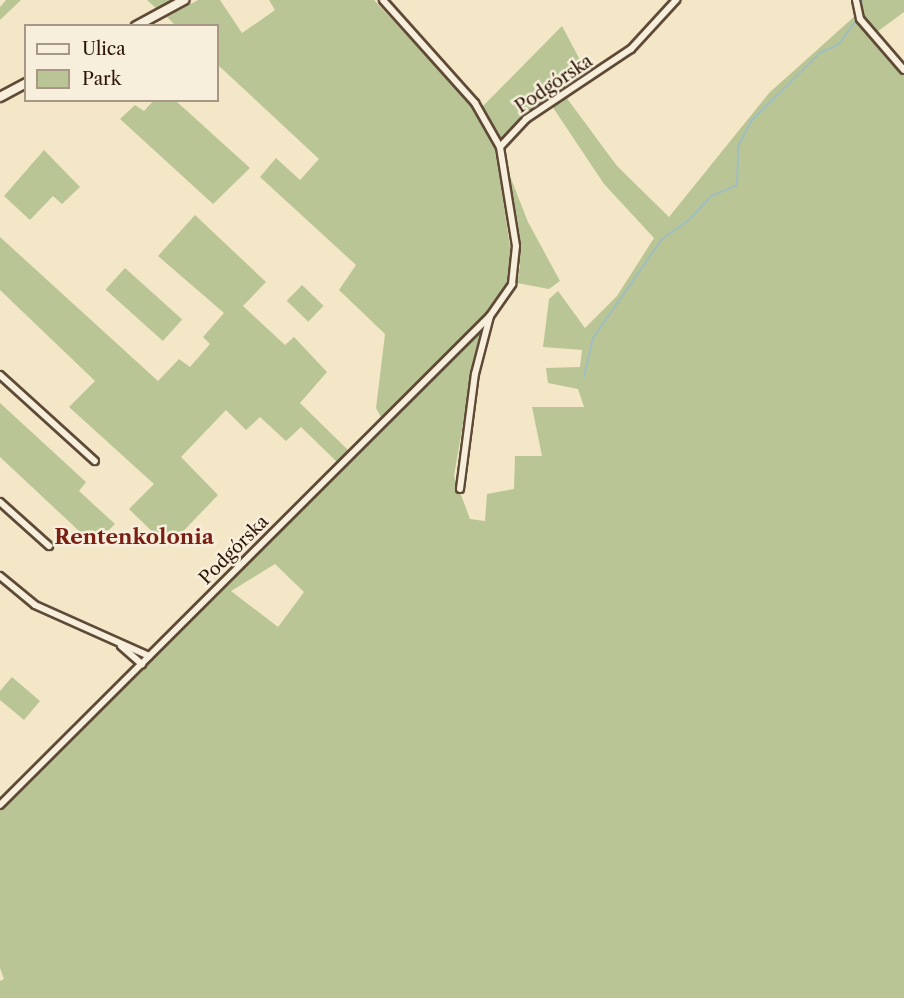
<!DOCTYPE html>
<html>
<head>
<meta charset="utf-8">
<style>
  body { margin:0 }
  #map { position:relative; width:904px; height:998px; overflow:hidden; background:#f3e7c8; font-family:"Libre Caslon Text",serif }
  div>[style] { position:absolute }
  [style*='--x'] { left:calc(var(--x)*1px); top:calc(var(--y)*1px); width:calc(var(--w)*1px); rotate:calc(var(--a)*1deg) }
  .green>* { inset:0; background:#bac596; transform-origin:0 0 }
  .stream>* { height:2px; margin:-1px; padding:0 1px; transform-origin:1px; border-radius:1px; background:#9fbebf }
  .roads { filter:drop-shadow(2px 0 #5e4a36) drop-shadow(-2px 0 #5e4a36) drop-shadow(0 2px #5e4a36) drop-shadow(0 -2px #5e4a36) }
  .street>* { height:6px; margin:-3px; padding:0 3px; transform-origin:3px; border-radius:3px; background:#f7efdb }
  .secondary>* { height:8px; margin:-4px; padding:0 4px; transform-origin:4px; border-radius:4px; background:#f7efdb }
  span { translate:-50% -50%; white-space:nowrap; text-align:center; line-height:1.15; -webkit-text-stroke:5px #f7efdb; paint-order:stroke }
  .street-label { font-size:18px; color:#2c1605 }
  .quarter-label { font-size:21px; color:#7a1f14; font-weight:700 }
  .legend { position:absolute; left:24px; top:24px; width:195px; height:78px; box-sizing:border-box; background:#f7efdb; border:2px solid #a69885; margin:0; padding:8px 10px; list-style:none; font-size:18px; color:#2c1605 }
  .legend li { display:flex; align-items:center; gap:12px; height:30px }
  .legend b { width:30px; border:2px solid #a69885 }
</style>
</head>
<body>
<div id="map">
  <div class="green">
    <i style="clip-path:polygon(6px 0,21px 0,0 20px,0 7px)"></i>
    <i style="clip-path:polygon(147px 0,176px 0,158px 10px)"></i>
    <i style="clip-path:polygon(198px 0,220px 0,242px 33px,275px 10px,269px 0,374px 0,474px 108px,496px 150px,511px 254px,509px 280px,484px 316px,382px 419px,376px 408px,385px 334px,339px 290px,356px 265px,260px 177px,276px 158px,300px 180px,319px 159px,218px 65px,218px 26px,175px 25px,167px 17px)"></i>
    <i style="clip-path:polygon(859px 0,904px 0,904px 12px,877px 32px,862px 17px)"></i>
    <i style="clip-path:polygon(evenodd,856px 15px,904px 71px,904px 998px,0 998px,0 981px,4px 979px,0 968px,0 808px,13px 795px,225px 588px,477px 331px,484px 336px,472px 371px,454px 476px,470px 519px,485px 521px,487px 494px,514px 489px,515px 456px,542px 456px,532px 407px,584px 407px,578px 389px,548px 383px,546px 368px,580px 367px,582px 350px,543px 347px,549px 299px,558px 291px,585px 328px,617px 296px,654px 238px,604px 184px,552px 106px,566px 97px,617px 166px,669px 217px,769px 93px,856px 15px,275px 564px,304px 592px,278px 627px,231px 591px,275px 564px)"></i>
    <i style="clip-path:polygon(562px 26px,588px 75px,500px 141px,481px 108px)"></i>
    <i style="clip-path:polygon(154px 100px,176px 101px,250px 168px,213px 204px,120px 119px,135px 105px,144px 111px)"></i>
    <i style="clip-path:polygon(44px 150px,80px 187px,62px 204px,53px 196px,30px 220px,4px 196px)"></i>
    <i style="clip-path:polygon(508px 171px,528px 222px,560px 281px,549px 289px,517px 283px,520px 266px)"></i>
    <i style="clip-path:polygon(195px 215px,266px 282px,243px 306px,285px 345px,294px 337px,327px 372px,300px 403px,349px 451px,337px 462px,301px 427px,286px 441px,260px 417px,246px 430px,226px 410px,181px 457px,218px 495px,168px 547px,129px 509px,154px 484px,69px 407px,95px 381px,0 290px,0 237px,158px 381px,179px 359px,190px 367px,210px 344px,203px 337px,224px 313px,158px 256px)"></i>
    <i style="left:125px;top:268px;width:77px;height:29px;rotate:42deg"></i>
    <i style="left:302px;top:285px;width:30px;height:22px;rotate:44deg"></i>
    <i style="clip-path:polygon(0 403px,86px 482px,79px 491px,115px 524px,94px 545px,0 457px)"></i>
    <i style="clip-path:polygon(12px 677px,40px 701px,24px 720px,0 700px,0 691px)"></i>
  </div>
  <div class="stream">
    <i style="--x:860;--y:6;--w:6;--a:-72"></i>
    <i style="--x:584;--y:377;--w:40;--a:-77"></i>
    <i style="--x:593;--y:338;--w:121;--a:-55.1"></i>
    <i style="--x:662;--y:239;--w:32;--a:-35"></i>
    <i style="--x:688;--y:221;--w:34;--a:-47"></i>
    <i style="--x:711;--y:196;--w:28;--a:-23"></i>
    <i style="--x:737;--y:185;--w:38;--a:-88"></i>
    <i style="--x:738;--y:147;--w:29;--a:-63"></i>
    <i style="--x:751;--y:121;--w:97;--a:-44.6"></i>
    <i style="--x:820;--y:53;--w:21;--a:-25"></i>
    <i style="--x:839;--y:44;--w:29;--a:-54"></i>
  </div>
  <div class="roads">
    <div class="street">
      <i style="--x:856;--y:0;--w:19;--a:78"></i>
      <i style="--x:860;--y:19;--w:67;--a:49.2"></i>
      <i style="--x:500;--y:147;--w:38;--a:-47"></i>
      <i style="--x:526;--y:119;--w:126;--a:-33.7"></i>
      <i style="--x:631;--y:49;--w:67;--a:-47.4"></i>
      <i style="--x:0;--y:375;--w:128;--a:42.2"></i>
      <i style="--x:460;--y:489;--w:116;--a:-82.6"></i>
      <i style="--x:475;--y:374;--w:60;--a:-75.5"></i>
      <i style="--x:0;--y:502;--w:66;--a:41.9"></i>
      <i style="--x:0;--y:576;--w:45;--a:39.6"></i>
      <i style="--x:35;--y:605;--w:125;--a:24.1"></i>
      <i style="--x:121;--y:646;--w:28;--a:41"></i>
      <i style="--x:0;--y:805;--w:692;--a:-44.94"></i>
      <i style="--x:490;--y:316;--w:39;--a:-55"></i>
      <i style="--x:512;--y:284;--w:38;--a:-84"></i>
      <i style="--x:516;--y:246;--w:100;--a:-99.2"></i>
      <i style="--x:500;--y:147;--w:51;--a:-119.6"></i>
      <i style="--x:475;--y:103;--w:138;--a:-131.8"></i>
    </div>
    <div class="secondary">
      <i style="--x:136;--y:26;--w:55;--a:-28.4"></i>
      <i style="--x:0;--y:97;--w:30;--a:-28"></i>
    </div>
  </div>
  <div class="street-label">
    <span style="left:554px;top:84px;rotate:-34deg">Podgórska</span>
    <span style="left:234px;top:550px;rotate:-45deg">Podgórska</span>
  </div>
  <div class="quarter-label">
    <span style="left:134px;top:537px">Rentenkolonia</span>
  </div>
  <ul class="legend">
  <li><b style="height:8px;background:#f7efdb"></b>Ulica</li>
  <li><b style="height:16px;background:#bac596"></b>Park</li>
  </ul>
</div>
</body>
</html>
